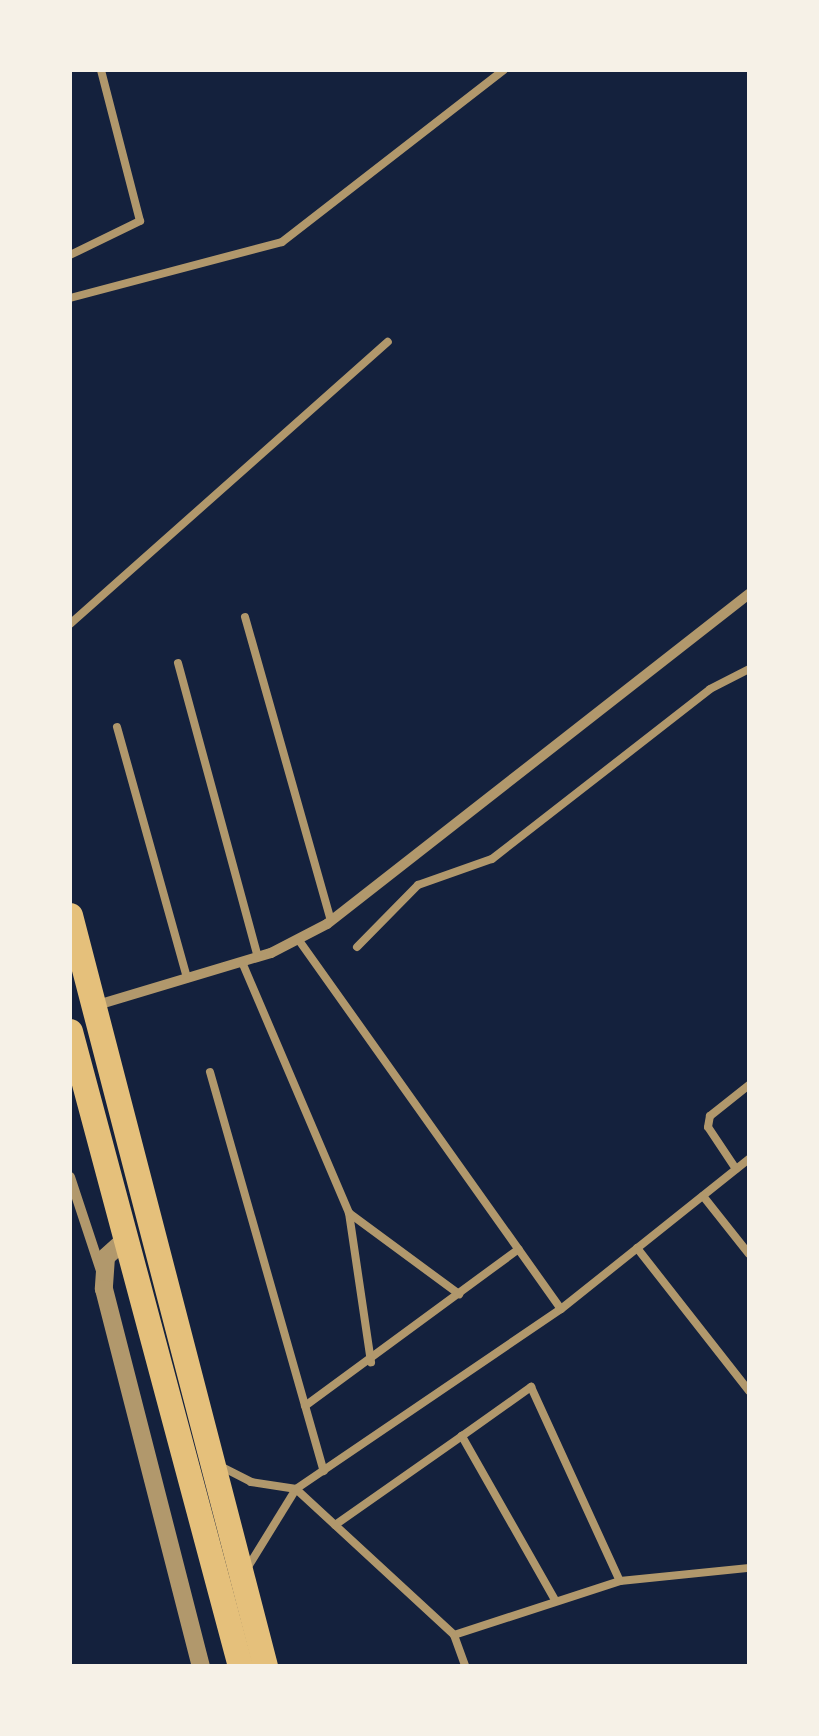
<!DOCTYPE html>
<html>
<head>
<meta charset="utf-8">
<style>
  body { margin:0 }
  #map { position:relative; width:819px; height:1736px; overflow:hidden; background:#14213d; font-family:"Fira Sans",sans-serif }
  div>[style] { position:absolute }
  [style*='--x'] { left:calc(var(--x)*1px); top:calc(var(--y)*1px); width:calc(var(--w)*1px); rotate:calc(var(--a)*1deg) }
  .service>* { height:8px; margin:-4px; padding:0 4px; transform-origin:4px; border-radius:4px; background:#b1986c }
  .minor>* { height:10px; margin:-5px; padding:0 5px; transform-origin:5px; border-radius:5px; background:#b1986c }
  .tertiary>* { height:18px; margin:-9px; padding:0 9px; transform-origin:9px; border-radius:9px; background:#b1986c }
  .primary>* { height:25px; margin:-12.5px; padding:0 12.5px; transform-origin:12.5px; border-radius:12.5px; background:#e5c07b }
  span { translate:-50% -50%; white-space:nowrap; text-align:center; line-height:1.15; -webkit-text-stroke:10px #f6f1e7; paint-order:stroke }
  .frame { position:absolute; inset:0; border:72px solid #f6f1e7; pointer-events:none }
</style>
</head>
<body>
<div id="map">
  <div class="service">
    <i style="--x:70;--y:255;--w:78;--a:-25.9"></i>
    <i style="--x:140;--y:221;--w:156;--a:-104.5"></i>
    <i style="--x:70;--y:298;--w:219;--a:-14.8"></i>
    <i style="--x:282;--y:242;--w:281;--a:-37.8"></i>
    <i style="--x:245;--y:617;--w:315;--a:74.2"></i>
    <i style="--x:70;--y:624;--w:425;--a:-41.6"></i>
    <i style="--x:178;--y:663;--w:305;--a:74.8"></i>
    <i style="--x:117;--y:727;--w:261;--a:74.4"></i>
    <i style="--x:298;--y:939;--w:454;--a:54.6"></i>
    <i style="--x:357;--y:947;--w:87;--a:-45.5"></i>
    <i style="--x:418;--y:885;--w:78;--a:-19.4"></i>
    <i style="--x:492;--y:859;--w:276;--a:-37.9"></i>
    <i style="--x:710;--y:689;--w:44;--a:-27.1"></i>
    <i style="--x:242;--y:962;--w:273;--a:66.9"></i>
    <i style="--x:349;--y:1213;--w:151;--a:81.6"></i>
    <i style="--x:210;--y:1072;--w:415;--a:74.1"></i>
    <i style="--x:736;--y:1169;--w:50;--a:-123.7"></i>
    <i style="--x:708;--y:1127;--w:11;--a:-80"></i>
    <i style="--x:710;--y:1116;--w:50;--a:-38.5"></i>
    <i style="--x:703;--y:1196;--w:74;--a:51.6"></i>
    <i style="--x:349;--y:1213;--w:137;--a:36.4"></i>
    <i style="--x:637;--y:1248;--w:182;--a:51.9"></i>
    <i style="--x:305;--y:1406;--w:265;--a:-36.3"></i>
    <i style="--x:220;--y:1466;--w:35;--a:27"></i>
    <i style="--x:251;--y:1482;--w:46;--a:8.8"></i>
    <i style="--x:296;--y:1489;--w:215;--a:42.7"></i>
    <i style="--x:454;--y:1635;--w:175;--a:-18"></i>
    <i style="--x:620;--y:1581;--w:130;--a:-5.8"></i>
    <i style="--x:335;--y:1525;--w:155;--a:-35"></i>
    <i style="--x:246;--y:1570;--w:95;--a:-58.3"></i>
    <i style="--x:296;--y:1489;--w:320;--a:-34.2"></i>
    <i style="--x:561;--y:1309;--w:241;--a:-38.6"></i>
    <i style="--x:555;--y:1600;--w:189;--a:-119.6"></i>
    <i style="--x:462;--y:1436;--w:85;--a:-35.4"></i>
    <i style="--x:531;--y:1387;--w:213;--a:65.4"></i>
    <i style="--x:454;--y:1635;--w:33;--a:70"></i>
  </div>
  <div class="minor">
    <i style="--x:94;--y:1006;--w:185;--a:-16.7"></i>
    <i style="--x:271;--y:953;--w:63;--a:-27.4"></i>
    <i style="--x:327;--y:924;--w:536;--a:-38.03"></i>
    <i style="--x:70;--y:1177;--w:99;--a:71.7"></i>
  </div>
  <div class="tertiary">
    <i style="--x:127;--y:1238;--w:28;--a:138"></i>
    <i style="--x:106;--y:1257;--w:32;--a:94"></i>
    <i style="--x:104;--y:1289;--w:389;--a:75.6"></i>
  </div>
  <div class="primary">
    <i style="--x:70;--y:915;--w:776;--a:75.44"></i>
    <i style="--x:70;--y:1031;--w:657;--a:75.01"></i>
  </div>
  <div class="frame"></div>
</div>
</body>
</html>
